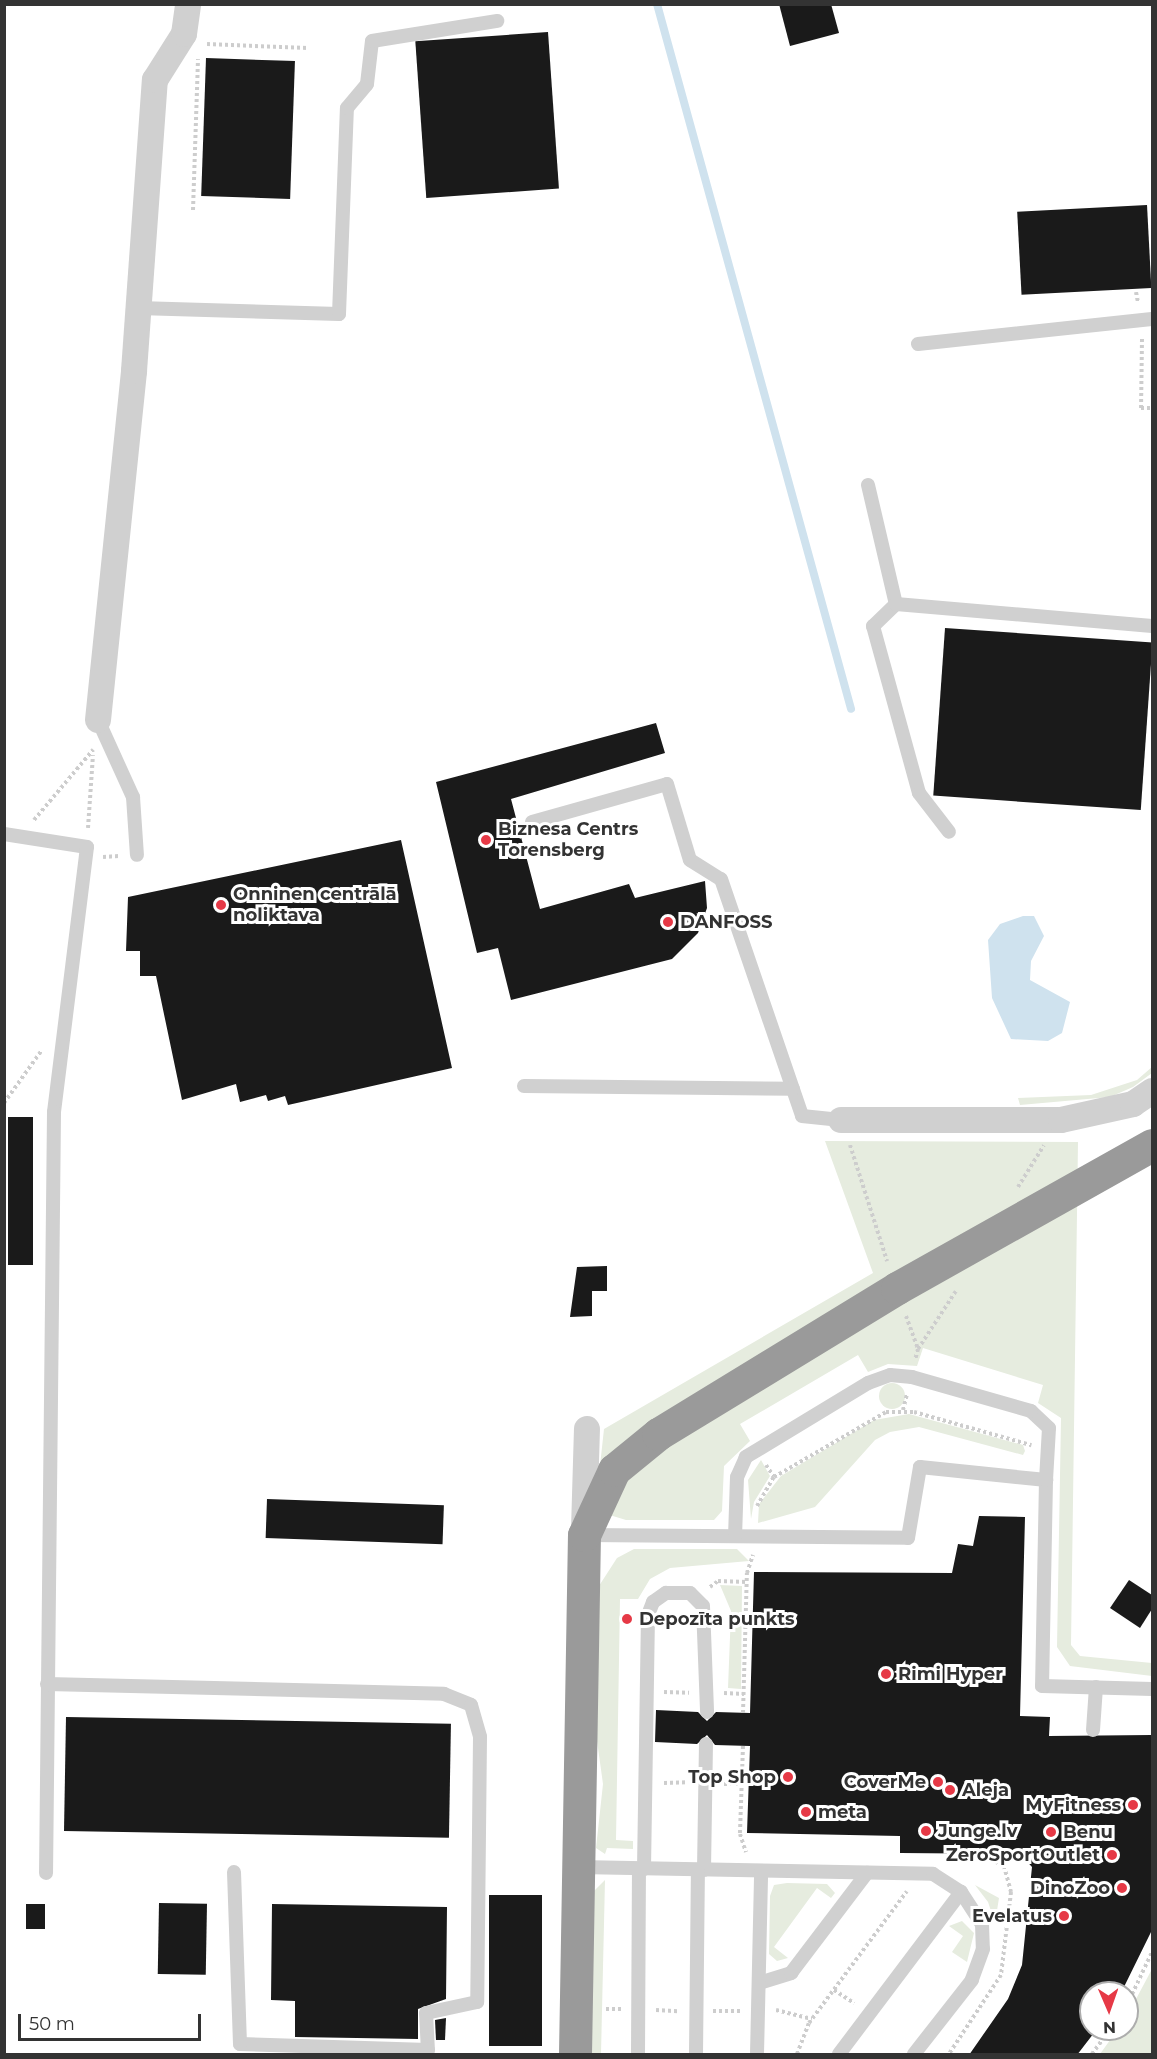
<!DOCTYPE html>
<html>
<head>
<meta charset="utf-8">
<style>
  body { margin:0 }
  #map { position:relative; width:1157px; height:2059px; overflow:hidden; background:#fff; font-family:Montserrat,sans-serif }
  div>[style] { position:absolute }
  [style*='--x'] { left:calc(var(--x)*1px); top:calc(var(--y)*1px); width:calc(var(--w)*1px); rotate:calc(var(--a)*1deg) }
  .green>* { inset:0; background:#e6ecdf }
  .round { border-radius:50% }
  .water>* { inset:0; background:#cfe2ee }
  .stream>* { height:8px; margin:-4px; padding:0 4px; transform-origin:4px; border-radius:4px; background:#cfe2ee }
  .building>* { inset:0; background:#1a1a1a; transform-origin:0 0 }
  .path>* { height:4px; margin-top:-2px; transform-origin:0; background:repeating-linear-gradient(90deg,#cdcdcd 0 3px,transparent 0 6px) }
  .lane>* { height:14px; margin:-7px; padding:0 7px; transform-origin:7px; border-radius:7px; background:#d0d0d0 }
  .street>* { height:26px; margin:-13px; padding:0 13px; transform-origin:13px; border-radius:13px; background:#d0d0d0 }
  .highway>* { height:33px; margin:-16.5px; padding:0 16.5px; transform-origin:16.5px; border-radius:16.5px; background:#9a9a9a }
  .dots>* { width:16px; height:16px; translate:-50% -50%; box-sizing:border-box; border:3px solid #fff; border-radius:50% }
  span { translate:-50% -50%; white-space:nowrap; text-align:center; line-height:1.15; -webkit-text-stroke:6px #fff; paint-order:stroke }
  .poi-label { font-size:18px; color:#333; font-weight:700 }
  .left { translate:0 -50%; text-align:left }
  .right { translate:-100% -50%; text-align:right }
  .frame { position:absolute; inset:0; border:6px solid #333; pointer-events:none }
  .north { position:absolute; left:1079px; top:1981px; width:60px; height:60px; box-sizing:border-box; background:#fff; border:2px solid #adadad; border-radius:50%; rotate:178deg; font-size:16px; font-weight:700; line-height:24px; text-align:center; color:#333 }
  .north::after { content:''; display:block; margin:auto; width:21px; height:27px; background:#e63946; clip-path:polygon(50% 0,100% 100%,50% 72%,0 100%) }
  .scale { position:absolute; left:18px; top:2014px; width:183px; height:27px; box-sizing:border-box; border:3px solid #333; border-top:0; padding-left:8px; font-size:18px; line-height:21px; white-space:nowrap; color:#333; -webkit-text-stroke:4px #fff; paint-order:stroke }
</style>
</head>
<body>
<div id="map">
  <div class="green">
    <i style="clip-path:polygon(1152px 1067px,1152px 1073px,1133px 1087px,1110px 1097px,1020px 1105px,1018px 1098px,1091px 1095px,1137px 1080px)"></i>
    <i style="clip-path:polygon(825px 1141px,1078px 1142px,1071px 1645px,1080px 1656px,1152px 1663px,1152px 1676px,1070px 1666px,1057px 1647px,1061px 1418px,1038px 1403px,1043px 1385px,923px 1348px,917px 1366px,888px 1364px,868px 1372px,858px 1355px,740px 1424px,750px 1441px,724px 1466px,722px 1511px,714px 1520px,626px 1520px,603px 1513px,597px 1493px,604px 1429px,873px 1273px)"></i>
    <i class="round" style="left:879px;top:1383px;width:26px;height:26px"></i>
    <i style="clip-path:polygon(909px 1414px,1023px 1445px,1025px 1451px,1023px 1455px,919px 1427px,890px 1432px,875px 1440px,815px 1507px,758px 1523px,759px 1504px,781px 1476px,874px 1420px)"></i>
    <i style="clip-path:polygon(761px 1460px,770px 1476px,754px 1502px,751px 1519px,748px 1480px)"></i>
    <i style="clip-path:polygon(634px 1549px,737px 1549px,749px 1561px,670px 1568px,650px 1579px,638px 1599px,620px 1599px,616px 1840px,633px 1841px,633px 1849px,607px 1848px,605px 1854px,596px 1848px,603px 1784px,593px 1712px,597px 1589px,617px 1558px)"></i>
    <i style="clip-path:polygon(720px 1585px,742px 1586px,741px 1689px,728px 1688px,731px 1611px)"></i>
    <i style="clip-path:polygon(605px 1880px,601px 2054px,586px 2054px,594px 1891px)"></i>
    <i style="clip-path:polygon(787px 1883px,827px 1884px,835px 1893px,831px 1898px,817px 1888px,774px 1947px,788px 1958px,777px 1961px,769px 1954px,770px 1896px,774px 1885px)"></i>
    <i style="clip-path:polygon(975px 1885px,999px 1898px,995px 1923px,988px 1902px)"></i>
    <i style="clip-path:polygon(962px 1921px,974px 1933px,967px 1962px,952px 1952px,963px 1936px,949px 1926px)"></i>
    <i style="clip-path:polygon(1152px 1969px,1152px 2054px,1100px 2054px,1118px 2029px,1127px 2029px,1127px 2016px)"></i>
  </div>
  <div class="water">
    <i style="clip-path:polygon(1023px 916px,1034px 916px,1044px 936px,1031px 961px,1030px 980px,1070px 1002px,1062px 1033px,1048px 1041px,1011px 1039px,992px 998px,988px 940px,1000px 924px)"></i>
  </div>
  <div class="stream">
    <i style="--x:657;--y:4;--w:731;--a:74.61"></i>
  </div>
  <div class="building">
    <i style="clip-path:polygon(779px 4px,831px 4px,839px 33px,790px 46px)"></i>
    <i style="left:548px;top:32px;width:157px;height:133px;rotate:86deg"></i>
    <i style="left:206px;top:58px;width:89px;height:138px;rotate:2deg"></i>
    <i style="left:1147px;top:205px;width:83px;height:130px;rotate:87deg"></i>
    <i style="left:945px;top:628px;width:208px;height:168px;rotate:4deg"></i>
    <i style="clip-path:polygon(656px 723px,665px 753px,511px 799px,540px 909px,629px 884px,635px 898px,705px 881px,707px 908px,698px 933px,672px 959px,511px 1000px,498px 948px,477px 953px,436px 782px)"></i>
    <i style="clip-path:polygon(401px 840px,452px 1068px,288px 1105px,285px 1096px,268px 1101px,266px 1095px,240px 1102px,236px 1084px,182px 1100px,156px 976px,140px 976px,140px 951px,126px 951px,128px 897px)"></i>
    <i style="left:8px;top:1117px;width:25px;height:148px"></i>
    <i style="clip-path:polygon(607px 1266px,607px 1291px,592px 1291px,592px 1316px,570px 1317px,577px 1267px)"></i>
    <i style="left:267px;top:1499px;width:177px;height:39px;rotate:2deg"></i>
    <i style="clip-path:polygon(979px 1516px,1025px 1517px,1020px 1716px,1050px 1717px,1049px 1736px,1152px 1735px,1152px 1930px,1121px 1993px,1091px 1993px,1091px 2029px,1097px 2029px,1077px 2055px,969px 2055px,1008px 1999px,1022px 1965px,1032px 1867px,1020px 1854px,900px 1853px,900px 1836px,747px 1833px,750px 1746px,715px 1745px,707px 1735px,697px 1744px,655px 1742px,656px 1710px,698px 1712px,707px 1721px,716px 1712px,750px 1713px,754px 1572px,952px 1573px,958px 1544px,973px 1546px)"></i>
    <i style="clip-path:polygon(1129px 1580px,1152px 1595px,1152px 1609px,1140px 1628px,1110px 1608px)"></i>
    <i style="left:66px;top:1717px;width:385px;height:114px;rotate:1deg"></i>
    <i style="left:489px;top:1895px;width:53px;height:151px"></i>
    <i style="left:159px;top:1903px;width:48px;height:71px;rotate:1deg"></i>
    <i style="left:26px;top:1904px;width:19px;height:25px"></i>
    <i style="clip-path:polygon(272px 1904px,447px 1907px,446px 1999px,418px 2009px,418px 2039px,295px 2037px,295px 2001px,271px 2000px)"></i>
    <i style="clip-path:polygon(446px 2018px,445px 2040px,436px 2040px,435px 2020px)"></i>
  </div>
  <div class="path">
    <i style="--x:207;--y:44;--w:101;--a:2.3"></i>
    <i style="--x:193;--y:210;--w:151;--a:-88.1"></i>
    <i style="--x:1136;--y:292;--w:10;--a:79"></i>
    <i style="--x:1142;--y:339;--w:69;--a:90.8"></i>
    <i style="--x:1141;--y:408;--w:11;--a:0"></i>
    <i style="--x:34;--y:820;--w:92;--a:-49.9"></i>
    <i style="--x:88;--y:828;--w:73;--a:-86.1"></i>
    <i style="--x:103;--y:857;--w:16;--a:-4"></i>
    <i style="--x:4;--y:1103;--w:65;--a:-54.4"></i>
    <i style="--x:850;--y:1145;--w:122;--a:72.3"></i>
    <i style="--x:1018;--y:1187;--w:49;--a:-58.2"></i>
    <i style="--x:906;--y:1316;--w:35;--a:70"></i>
    <i style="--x:918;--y:1349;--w:11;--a:105"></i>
    <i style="--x:918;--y:1349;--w:69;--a:-56.8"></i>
    <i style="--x:903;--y:1410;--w:16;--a:-76"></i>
    <i style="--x:766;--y:1465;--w:14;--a:56"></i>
    <i style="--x:757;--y:1506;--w:34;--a:-60"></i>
    <i style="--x:774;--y:1477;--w:129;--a:-30.1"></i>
    <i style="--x:886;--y:1412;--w:28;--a:0"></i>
    <i style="--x:914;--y:1412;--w:122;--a:15.8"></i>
    <i style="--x:710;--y:1587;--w:10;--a:-37"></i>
    <i style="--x:718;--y:1581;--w:29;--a:2"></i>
    <i style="--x:664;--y:1692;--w:25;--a:2"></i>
    <i style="--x:724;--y:1693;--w:20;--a:3"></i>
    <i style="--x:743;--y:1713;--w:140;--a:-88.4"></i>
    <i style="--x:747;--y:1573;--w:19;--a:-72"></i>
    <i style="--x:743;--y:1746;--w:88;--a:92"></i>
    <i style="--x:740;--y:1834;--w:19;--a:72"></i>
    <i style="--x:664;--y:1783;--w:23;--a:-2"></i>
    <i style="--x:724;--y:1784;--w:17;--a:0"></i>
    <i style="--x:947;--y:1859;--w:43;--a:0"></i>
    <i style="--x:990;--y:1859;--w:16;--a:27"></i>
    <i style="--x:1004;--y:1866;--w:27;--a:75"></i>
    <i style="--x:1011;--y:1892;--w:84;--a:96.9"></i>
    <i style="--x:1001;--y:1975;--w:95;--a:123.4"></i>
    <i style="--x:834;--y:1990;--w:24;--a:33"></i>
    <i style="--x:1127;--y:2005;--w:59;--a:-64.7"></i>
    <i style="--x:606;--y:2009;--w:15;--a:0"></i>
    <i style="--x:656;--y:2010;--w:22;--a:3"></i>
    <i style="--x:776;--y:2010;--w:37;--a:14"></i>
    <i style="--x:713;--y:2011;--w:28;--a:0"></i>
    <i style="--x:797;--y:2054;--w:33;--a:-69"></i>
    <i style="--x:809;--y:2023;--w:164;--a:-53.4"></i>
    <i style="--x:1092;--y:2054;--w:31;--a:-54"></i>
  </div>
  <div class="lane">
    <i style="--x:138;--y:308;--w:201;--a:1.7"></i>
    <i style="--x:339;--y:314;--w:206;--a:-87.8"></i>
    <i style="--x:347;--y:108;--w:31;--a:-50"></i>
    <i style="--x:367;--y:84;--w:43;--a:-83.4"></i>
    <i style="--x:372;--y:41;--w:127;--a:-9.1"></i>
    <i style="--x:918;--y:344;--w:235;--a:-6.1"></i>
    <i style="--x:868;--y:485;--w:122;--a:76.8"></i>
    <i style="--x:896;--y:604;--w:32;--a:136"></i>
    <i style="--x:873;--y:626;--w:173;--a:74.6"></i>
    <i style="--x:919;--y:793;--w:49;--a:52.4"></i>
    <i style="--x:896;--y:604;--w:257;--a:4.9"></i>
    <i style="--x:98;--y:720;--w:85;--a:65.6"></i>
    <i style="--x:133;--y:797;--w:58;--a:86.1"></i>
    <i style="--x:532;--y:822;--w:140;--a:-15.7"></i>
    <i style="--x:667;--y:784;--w:79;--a:73.2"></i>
    <i style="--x:690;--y:860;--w:36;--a:32"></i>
    <i style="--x:721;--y:879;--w:250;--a:71.1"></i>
    <i style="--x:802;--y:1116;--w:39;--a:6"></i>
    <i style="--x:4;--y:834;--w:84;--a:8.9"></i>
    <i style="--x:87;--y:847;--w:267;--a:97.1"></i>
    <i style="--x:54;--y:1112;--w:761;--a:90.6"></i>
    <i style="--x:524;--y:1086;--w:269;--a:0.6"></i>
    <i style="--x:1046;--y:1480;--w:206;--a:91.1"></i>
    <i style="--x:1042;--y:1686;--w:110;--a:1.6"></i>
    <i style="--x:586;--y:1535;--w:322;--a:0.5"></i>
    <i style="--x:908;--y:1538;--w:72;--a:-80.4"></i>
    <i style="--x:920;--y:1467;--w:127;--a:5.9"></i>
    <i style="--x:1046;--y:1480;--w:52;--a:-86.7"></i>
    <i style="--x:1049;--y:1428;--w:25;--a:-137"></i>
    <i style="--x:1031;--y:1411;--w:124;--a:-164.1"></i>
    <i style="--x:912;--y:1377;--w:22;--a:-175"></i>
    <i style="--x:890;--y:1375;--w:23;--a:160"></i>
    <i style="--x:868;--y:1383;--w:143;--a:148.8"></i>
    <i style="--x:746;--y:1457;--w:22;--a:114"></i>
    <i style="--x:737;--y:1477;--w:59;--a:91.9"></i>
    <i style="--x:47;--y:1684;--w:397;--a:1.4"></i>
    <i style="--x:444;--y:1694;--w:29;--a:22"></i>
    <i style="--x:471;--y:1705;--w:33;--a:74"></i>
    <i style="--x:480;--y:1737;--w:265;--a:90.6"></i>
    <i style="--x:477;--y:2002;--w:52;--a:167.8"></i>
    <i style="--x:426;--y:2013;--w:37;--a:87"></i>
    <i style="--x:428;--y:2050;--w:188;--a:-178.2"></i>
    <i style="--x:240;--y:2044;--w:172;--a:-92"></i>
    <i style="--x:1093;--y:1730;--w:43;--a:-86"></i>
    <i style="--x:578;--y:1867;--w:355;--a:1.1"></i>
    <i style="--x:933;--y:1874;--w:33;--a:33"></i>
    <i style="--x:961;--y:1892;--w:38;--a:57"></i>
    <i style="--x:982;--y:1924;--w:25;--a:88"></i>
    <i style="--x:983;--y:1949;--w:33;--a:110"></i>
    <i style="--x:972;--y:1980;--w:94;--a:128.1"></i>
    <i style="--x:644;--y:1869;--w:254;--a:-89.1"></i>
    <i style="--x:648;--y:1615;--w:14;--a:-69"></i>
    <i style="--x:653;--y:1602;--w:16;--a:-35"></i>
    <i style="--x:666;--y:1593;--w:24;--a:0"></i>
    <i style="--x:690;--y:1593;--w:18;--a:45"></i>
    <i style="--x:703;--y:1606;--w:106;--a:87.8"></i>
    <i style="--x:704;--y:1870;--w:126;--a:-89.1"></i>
    <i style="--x:759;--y:1983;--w:34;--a:-17"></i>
    <i style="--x:791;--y:1973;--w:126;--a:-52.8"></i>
    <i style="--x:638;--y:2054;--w:185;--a:-89.7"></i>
    <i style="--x:696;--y:2054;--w:183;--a:-89.4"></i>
    <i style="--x:757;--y:2054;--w:182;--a:-88.7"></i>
    <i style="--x:839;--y:2054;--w:203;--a:-53"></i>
  </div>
  <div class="street">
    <i style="--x:98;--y:720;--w:351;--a:-84.1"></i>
    <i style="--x:134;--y:371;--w:292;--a:-85.9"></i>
    <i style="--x:155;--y:80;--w:54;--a:-57.8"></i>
    <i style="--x:184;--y:34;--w:30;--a:-82"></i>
    <i style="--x:841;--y:1120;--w:220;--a:0"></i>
    <i style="--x:1061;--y:1120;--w:74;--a:-12.5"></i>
    <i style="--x:1133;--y:1104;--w:23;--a:-34"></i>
    <i style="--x:584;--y:1529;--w:100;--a:-88.3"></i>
  </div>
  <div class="highway">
    <i style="--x:575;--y:2054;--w:519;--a:-89.01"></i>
    <i style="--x:584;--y:1535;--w:72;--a:-65.2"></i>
    <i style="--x:614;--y:1470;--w:57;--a:-39.3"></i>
    <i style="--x:658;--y:1434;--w:280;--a:-31.4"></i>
    <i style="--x:897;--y:1288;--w:292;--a:-29.3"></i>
  </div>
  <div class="dots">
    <i style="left:486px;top:840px;background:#e63946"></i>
    <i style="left:221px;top:905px;background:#e63946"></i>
    <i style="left:668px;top:922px;background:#e63946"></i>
    <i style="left:627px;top:1619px;background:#e63946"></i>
    <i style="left:886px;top:1674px;background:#e63946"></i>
    <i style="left:788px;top:1777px;background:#e63946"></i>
    <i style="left:938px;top:1782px;background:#e63946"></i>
    <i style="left:950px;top:1790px;background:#e63946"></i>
    <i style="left:1133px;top:1805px;background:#e63946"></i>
    <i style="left:806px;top:1812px;background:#e63946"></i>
    <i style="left:926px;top:1831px;background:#e63946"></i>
    <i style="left:1051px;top:1832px;background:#e63946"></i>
    <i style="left:1112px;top:1855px;background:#e63946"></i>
    <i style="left:1122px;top:1888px;background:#e63946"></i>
    <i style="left:1064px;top:1916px;background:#e63946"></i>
  </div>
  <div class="poi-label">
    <span class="left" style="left:498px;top:840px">Biznesa Centrs<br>Torensberg</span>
    <span class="left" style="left:233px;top:905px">Onninen centrālā<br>noliktava</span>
    <span class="left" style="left:680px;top:922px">DANFOSS</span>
    <span class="left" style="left:639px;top:1619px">Depozīta punkts</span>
    <span class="left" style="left:898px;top:1674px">Rimi Hyper</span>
    <span class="right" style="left:776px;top:1777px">Top Shop</span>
    <span class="right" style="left:926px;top:1782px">CoverMe</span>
    <span class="left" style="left:962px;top:1790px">Aleja</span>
    <span class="right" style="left:1121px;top:1805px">MyFitness</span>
    <span class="left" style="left:818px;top:1812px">meta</span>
    <span class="left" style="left:938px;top:1831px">Junge.lv</span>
    <span class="left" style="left:1063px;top:1832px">Benu</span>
    <span class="right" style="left:1100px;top:1855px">ZeroSportOutlet</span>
    <span class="right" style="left:1110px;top:1888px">DinoZoo</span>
    <span class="right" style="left:1052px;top:1916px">Evelatus</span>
  </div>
  <div class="frame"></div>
  <div class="north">N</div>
  <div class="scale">50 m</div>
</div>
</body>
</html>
